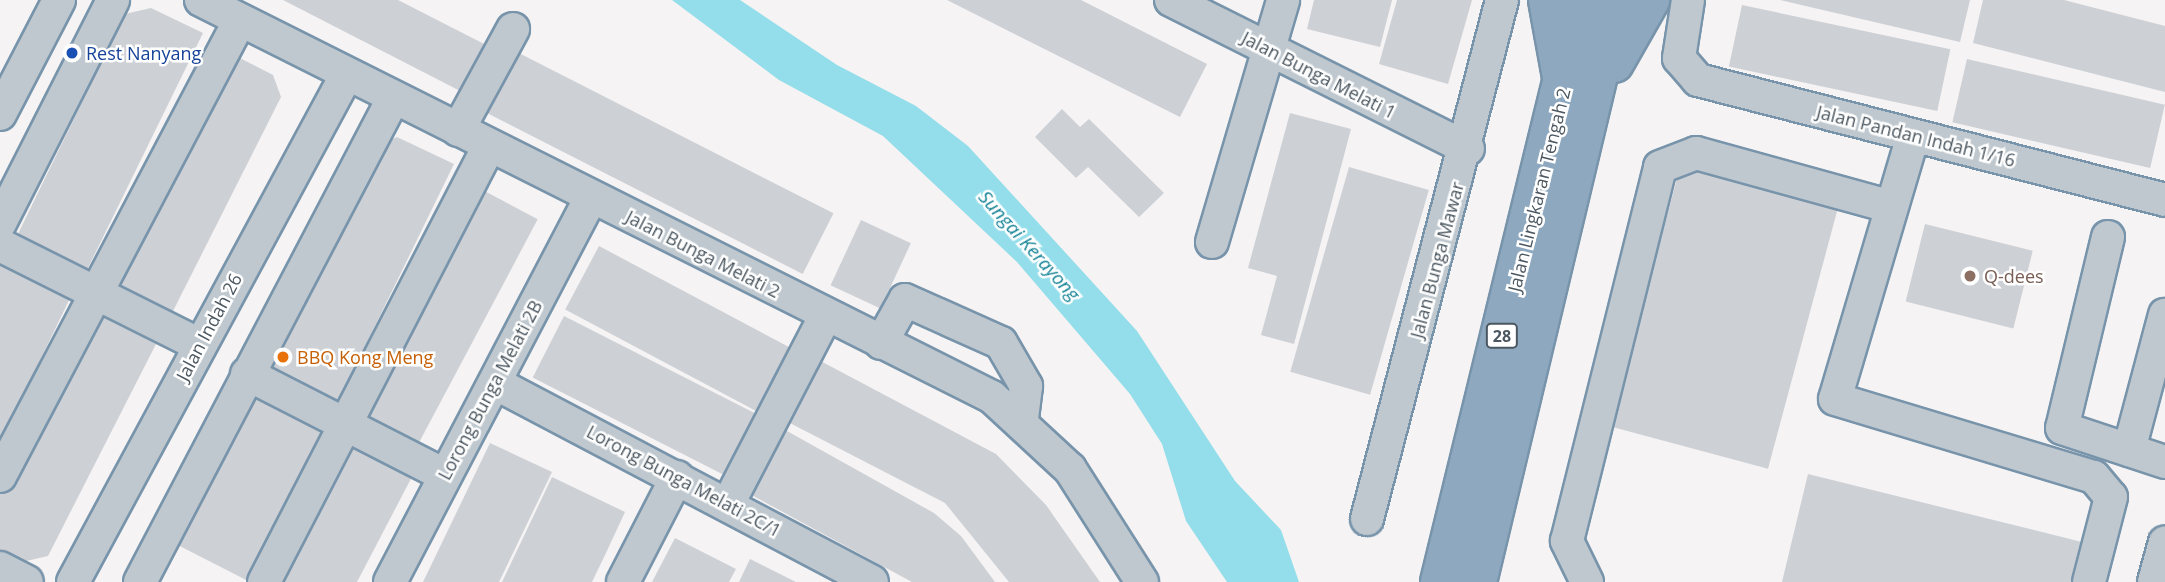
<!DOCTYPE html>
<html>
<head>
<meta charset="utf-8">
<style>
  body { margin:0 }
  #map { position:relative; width:2165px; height:582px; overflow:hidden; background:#f5f3f3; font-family:"Open Sans",sans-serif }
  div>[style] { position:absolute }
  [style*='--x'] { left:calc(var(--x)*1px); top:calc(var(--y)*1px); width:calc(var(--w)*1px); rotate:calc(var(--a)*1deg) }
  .water>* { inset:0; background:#93deea }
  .building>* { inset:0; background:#cdd0d5; transform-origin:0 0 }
  .roads { filter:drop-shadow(2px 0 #7894ab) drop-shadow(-2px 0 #7894ab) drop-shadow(0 2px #7894ab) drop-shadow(0 -2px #7894ab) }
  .minor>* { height:32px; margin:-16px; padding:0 16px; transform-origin:16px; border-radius:16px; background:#bfc8ce }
  .highway>* { height:38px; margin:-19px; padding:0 19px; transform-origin:19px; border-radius:19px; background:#8da8bf }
  .dots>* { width:19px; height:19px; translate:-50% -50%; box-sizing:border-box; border:4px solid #fff; border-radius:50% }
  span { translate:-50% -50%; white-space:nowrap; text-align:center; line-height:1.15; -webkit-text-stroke:5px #fff; paint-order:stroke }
  .shield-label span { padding:2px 5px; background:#fff; border:2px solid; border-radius:5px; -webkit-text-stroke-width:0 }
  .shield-label { font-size:16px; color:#4b5760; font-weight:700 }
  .transit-label { font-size:18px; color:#164399 }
  .left { translate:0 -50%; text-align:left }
  .street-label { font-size:18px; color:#4b5760 }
  .education-label { font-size:18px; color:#785e54 }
  .food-label { font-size:18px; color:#c56008 }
  .water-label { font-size:19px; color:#128295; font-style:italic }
</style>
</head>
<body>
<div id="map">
  <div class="water">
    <i style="clip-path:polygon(672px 0,740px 0,837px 65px,916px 106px,968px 146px,1137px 331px,1235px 481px,1281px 530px,1299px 582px,1227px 582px,1186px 521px,1162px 444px,1130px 394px,1017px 262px,883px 136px,779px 80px)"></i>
  </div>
  <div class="building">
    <i style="clip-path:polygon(283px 0,398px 0,492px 48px,468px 95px)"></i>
    <i style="clip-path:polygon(947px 0,1081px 0,1207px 64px,1180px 117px)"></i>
    <i style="clip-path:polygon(1314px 0,1392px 0,1380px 47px,1307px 29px)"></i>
    <i style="clip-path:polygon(1397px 0,1472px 0,1448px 84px,1379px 64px)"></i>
    <i style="clip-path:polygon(1780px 0,1970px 0,1960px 42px)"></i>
    <i style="clip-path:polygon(1983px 0,2064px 0,2165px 26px,2165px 92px,1973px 43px)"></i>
    <i style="left:1742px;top:5px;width:213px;height:63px;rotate:12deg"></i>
    <i style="clip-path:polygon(151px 8px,203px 33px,84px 276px,14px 242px,125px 14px)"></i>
    <i style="clip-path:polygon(218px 47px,273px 75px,281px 97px,166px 325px,96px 289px)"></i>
    <i style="left:511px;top:49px;width:362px;height:68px;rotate:27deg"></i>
    <i style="left:1967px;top:59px;width:203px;height:65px;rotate:13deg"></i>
    <i style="clip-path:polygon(1062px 109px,1080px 127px,1089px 119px,1164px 193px,1139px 217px,1088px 167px,1076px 178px,1035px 137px)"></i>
    <i style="clip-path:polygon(1290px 113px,1351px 129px,1294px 344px,1261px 335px,1277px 276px,1248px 268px)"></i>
    <i style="clip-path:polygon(397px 137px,454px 164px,333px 412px,262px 378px,374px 147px)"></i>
    <i style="left:1682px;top:160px;width:163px;height:276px;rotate:15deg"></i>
    <i style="left:1349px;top:167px;width:83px;height:213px;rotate:16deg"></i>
    <i style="left:475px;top:186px;width:71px;height:263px;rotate:28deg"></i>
    <i style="left:861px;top:220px;width:55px;height:72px;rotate:25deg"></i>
    <i style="left:1925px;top:224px;width:111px;height:80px;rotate:14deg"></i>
    <i style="left:599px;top:246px;width:222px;height:72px;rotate:28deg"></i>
    <i style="clip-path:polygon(0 261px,73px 292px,0 443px)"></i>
    <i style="clip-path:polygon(91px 311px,156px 344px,48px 556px,22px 562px,0 551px,0 489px)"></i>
    <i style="left:564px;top:316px;width:222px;height:69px;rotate:27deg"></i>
    <i style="clip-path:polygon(813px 357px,996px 454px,1046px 505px,1100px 582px,1009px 582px,945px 503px,782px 419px)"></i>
    <i style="left:253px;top:396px;width:78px;height:167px;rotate:27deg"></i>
    <i style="clip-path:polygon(778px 426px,934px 513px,961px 536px,995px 582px,912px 582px,744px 491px)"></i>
    <i style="clip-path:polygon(348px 436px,415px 471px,357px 582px,272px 582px)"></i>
    <i style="clip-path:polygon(490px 443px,552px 472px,499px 582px,423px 582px)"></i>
    <i style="clip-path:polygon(1808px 474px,2082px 542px,2072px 582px,1782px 582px)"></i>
    <i style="clip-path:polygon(552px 477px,625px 512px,605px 555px,592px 582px,502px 582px)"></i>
    <i style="clip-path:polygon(675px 538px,736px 569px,729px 582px,652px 582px)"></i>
    <i style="clip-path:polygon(750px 559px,796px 582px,739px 582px)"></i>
  </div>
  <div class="roads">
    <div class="minor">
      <i style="--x:201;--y:0;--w:885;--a:26.65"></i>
      <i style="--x:992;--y:397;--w:106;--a:42.7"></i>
      <i style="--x:1070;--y:469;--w:134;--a:57.5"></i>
      <i style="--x:1171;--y:0;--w:332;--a:26.6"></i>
      <i style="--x:1688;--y:0;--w:59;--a:98.8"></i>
      <i style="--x:1679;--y:58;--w:29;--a:49"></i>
      <i style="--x:1698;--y:80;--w:482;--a:14.4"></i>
      <i style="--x:0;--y:114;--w:128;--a:-62.6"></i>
      <i style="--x:458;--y:130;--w:115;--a:-61.4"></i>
      <i style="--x:1913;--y:136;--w:274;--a:106.5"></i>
      <i style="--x:1835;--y:399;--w:270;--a:16.8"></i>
      <i style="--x:2094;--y:477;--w:26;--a:50"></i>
      <i style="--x:2111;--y:497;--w:88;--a:104.5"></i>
      <i style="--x:0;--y:223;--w:250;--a:-63.1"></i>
      <i style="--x:2108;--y:237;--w:196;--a:103.5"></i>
      <i style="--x:2062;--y:428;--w:108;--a:18.3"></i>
      <i style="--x:1212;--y:242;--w:252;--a:-73.6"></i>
      <i style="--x:0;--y:245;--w:221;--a:26.6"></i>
      <i style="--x:881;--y:343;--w:49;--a:-60.8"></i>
      <i style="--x:905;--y:300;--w:105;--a:24.1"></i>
      <i style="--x:1001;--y:343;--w:50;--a:59.8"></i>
      <i style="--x:1026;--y:386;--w:34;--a:97"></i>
      <i style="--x:247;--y:374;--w:221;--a:27.1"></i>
      <i style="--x:495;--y:383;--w:426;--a:27.8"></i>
      <i style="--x:2129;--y:450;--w:140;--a:-75.1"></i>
      <i style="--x:0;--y:476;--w:515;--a:-62.24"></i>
      <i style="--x:728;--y:504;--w:213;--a:-62.6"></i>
      <i style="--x:1367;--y:519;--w:536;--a:-75.42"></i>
      <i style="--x:0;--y:568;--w:30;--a:27"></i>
      <i style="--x:73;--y:582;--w:577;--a:-61.66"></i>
      <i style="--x:140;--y:582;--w:547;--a:-62.36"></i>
      <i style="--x:264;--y:582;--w:490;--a:-62.7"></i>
      <i style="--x:390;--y:582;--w:433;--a:-62.4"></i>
      <i style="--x:623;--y:582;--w:118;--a:-62.8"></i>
      <i style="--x:1587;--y:582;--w:46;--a:-116"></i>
      <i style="--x:1567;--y:541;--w:385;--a:-76"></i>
      <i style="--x:1660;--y:167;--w:39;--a:-21"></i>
      <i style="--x:1696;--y:153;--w:200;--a:15.4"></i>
      <i style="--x:2154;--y:582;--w:41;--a:-74.6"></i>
    </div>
    <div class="highway">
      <i style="--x:1548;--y:0;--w:78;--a:79.7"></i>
      <i style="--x:1614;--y:63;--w:73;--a:-60.3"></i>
      <i style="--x:1440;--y:582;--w:599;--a:-76.29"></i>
      <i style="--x:1477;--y:582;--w:598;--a:-76.57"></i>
    </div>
  </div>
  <div class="dots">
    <i style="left:72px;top:53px;background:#1a4fb4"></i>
    <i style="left:1970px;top:276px;background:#8d6e63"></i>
    <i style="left:283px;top:357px;background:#e8710a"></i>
  </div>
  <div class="shield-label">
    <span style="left:1502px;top:336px">28</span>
  </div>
  <div class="transit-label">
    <span class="left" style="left:86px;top:53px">Rest Nanyang</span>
  </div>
  <div class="street-label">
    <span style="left:1319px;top:75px;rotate:27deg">Jalan Bunga Melati 1</span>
    <span style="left:1916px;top:136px;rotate:14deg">Jalan Pandan Indah 1/16</span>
    <span style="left:1539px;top:190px;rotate:-76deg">Jalan Lingkaran Tengah 2</span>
    <span style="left:703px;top:254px;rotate:27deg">Jalan Bunga Melati 2</span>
    <span style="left:1437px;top:260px;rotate:-75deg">Jalan Bunga Mawar</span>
    <span style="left:209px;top:327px;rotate:-62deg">Jalan Indah 26</span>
    <span style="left:490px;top:390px;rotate:-62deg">Lorong Bunga Melati 2B</span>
    <span style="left:684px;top:481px;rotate:28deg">Lorong Bunga Melati 2C/1</span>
  </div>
  <div class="education-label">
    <span class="left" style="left:1984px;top:276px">Q-dees</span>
  </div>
  <div class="food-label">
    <span class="left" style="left:297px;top:357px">BBQ Kong Meng</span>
  </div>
  <div class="water-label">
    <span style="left:1029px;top:246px;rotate:48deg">Sungai Kerayong</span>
  </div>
</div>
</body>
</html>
